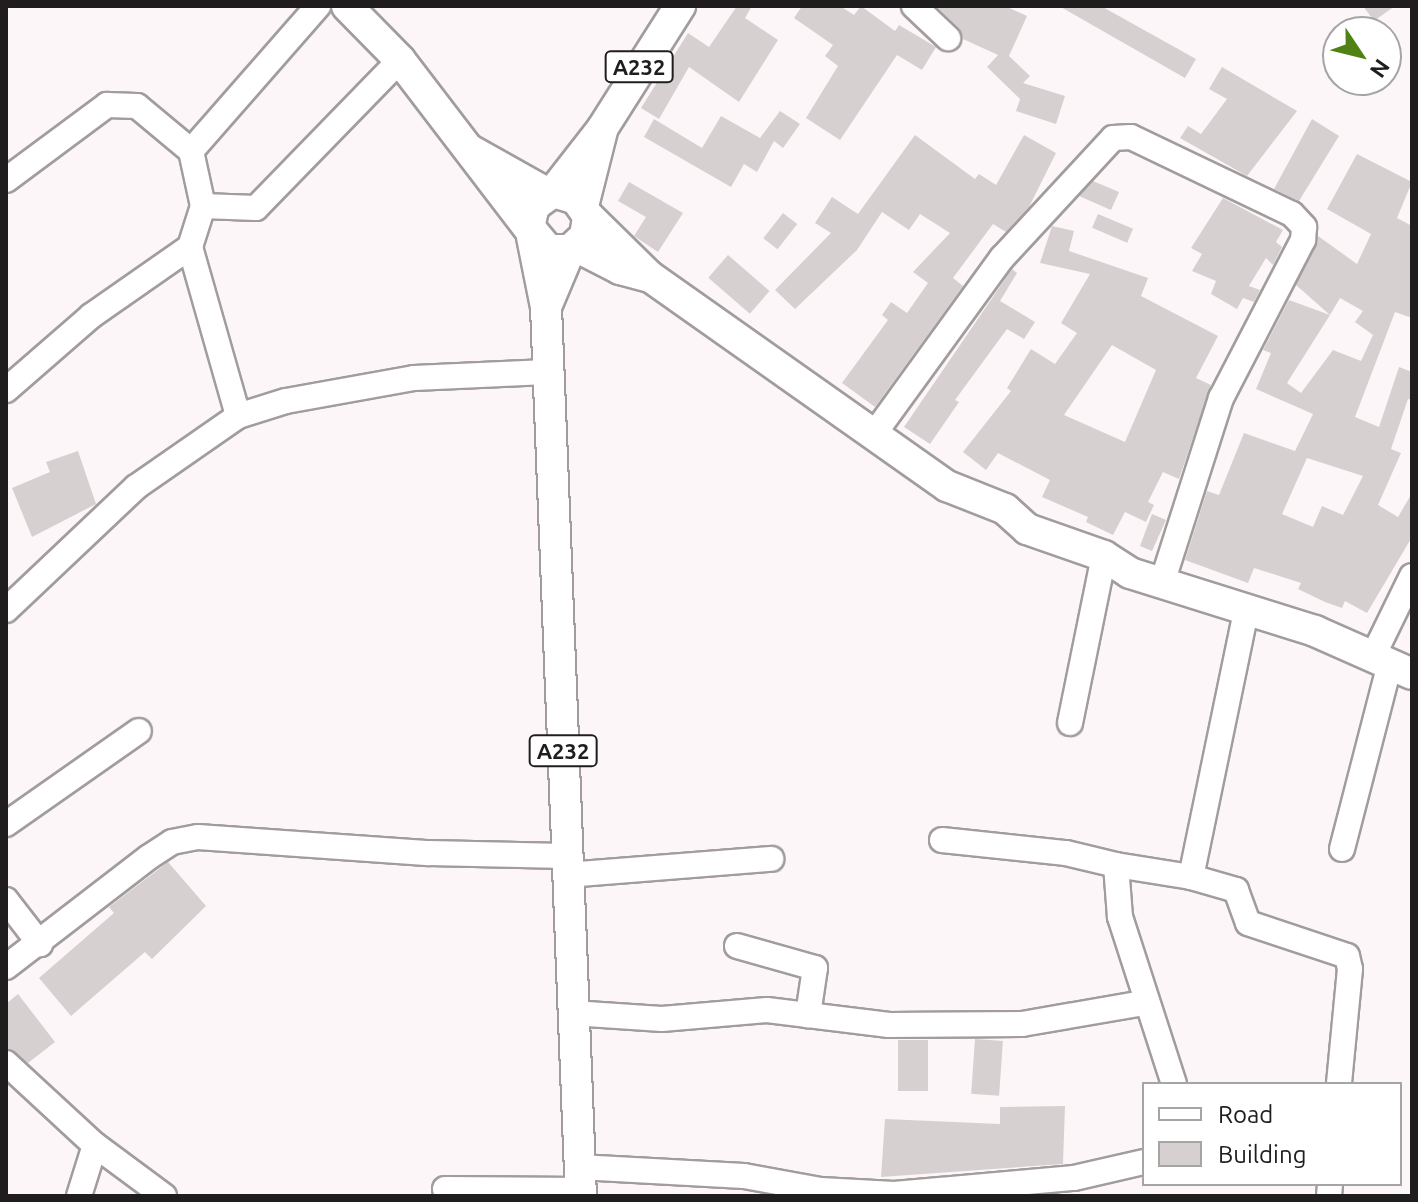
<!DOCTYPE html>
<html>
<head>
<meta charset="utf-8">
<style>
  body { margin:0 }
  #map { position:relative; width:1418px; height:1202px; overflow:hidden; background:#fcf6f8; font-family:Ubuntu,sans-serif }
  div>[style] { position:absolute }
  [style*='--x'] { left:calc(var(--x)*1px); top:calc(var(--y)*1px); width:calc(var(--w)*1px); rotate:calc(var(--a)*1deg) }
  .building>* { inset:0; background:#d7d0d0; transform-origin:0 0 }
  .roads { filter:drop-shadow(2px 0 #a29c9e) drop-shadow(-2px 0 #a29c9e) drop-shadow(0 2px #a29c9e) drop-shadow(0 -2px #a29c9e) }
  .minor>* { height:24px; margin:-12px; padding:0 12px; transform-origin:12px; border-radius:12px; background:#fff }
  .major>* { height:30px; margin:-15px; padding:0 15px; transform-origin:15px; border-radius:15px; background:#fff }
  span { translate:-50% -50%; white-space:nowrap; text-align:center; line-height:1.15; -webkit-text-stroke:8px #fff; paint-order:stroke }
  .shield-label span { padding:2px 6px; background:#fff; border:2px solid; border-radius:6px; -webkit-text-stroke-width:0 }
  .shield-label { font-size:22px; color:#1f1d1e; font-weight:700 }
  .frame { position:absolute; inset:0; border:8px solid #1f1d1e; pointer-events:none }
  .legend { position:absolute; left:1142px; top:1082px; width:260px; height:104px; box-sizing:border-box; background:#fff; border:2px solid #a5a5a5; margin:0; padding:10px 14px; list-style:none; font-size:24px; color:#1f1d1e }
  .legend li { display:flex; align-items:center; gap:16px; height:40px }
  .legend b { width:40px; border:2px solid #a5a5a5 }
  .north { position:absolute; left:1322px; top:16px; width:80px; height:80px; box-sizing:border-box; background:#fff; border:2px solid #a5a5a5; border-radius:50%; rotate:125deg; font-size:22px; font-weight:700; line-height:32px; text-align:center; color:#1f1d1e }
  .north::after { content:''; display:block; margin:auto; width:28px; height:36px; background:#4f8113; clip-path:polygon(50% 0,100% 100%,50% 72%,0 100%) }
</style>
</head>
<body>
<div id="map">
  <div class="building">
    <i style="clip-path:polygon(737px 6px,752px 6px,745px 18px,778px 40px,739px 102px,689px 67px,659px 119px,641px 108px,688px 33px,709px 47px)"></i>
    <i style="clip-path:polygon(802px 6px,840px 6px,854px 15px,861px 6px,895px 31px,899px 25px,936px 47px,922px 70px,897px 55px,840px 140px,806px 118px,838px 66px,825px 56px,833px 45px,794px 18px)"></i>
    <i style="clip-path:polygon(936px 6px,1005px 6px,1027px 16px,1009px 56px,1030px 76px,1023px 83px,1065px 96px,1056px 124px,1016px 111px,1020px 99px,987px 67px,998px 55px,963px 39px,959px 28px)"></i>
    <i style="clip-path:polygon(1059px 6px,1101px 6px,1196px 59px,1185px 78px)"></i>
    <i style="clip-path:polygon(1363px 6px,1395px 6px,1374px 21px)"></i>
    <i style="clip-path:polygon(1222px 67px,1297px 111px,1247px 176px,1180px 138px,1188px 126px,1201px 134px,1227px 99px,1209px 89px)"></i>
    <i style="clip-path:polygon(780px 111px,800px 124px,783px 148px,774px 141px,757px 172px,744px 164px,731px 187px,644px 137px,654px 119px,702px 148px,721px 116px,760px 138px)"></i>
    <i style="clip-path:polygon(1312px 119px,1339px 136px,1299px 201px,1274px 189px)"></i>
    <i style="clip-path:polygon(915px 135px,975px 179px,979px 174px,996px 185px,1024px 135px,1056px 153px,1029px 207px,1006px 232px,993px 224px,953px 278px,963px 286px,875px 407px,842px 383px,888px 320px,882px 315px,891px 302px,907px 313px,928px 283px,913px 272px,950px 233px,920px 214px,909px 230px,882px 212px,857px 250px,795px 309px,775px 290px,831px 233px,815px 223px,832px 197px,858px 214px)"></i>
    <i style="clip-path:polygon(evenodd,1357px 154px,1412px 182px,1397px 218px,1412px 226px,1412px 318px,1395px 312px,1355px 417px,1379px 427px,1399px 367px,1412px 372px,1412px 400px,1408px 399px,1391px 449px,1401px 453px,1378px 505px,1398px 517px,1412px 493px,1412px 537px,1367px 613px,1345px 601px,1342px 608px,1325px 602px,1298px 589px,1301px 583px,1254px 568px,1248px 583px,1185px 560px,1207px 491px,1219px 495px,1244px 433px,1295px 451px,1313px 414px,1256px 389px,1271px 353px,1263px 350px,1289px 300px,1330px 315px,1287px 383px,1301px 393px,1333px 350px,1361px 361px,1373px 335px,1355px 322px,1363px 311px,1340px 298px,1330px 315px,1296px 285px,1318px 236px,1357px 264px,1371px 234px,1327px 209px,1357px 154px,1307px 458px,1363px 476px,1343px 515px,1322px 506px,1313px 527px,1282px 514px,1307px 458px)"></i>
    <i style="clip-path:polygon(1093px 181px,1119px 192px,1111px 210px,1079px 196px)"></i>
    <i style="clip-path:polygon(629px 182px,683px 213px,658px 252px,634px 236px,646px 217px,618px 201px)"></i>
    <i style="clip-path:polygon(1223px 198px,1283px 230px,1276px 242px,1282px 247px,1273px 265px,1266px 258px,1249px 286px,1260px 290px,1254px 302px,1243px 298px,1237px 309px,1211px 294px,1216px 281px,1192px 271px,1202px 254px,1191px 248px)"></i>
    <i style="left:783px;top:213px;width:18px;height:32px;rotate:38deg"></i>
    <i style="left:1098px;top:214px;width:38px;height:15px;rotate:23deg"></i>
    <i style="clip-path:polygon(evenodd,1052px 226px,1074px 231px,1069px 251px,1148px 278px,1141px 296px,1218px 336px,1196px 378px,1211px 385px,1179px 479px,1163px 472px,1148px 502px,1154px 505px,1146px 522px,1125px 512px,1113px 535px,1086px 522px,1088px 517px,1042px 497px,1050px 480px,998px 453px,986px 470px,963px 452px,1011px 391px,1007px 388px,1031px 349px,1055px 364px,1077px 333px,1061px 323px,1090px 274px,1040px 263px,1052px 226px,1112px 345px,1156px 370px,1125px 442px,1064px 415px,1112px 345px)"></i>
    <i style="left:728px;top:255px;width:55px;height:30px;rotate:41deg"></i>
    <i style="clip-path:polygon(1012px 269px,1017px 273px,1000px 301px,1035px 322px,1024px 339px,1007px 329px,955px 400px,959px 402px,930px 444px,904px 427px)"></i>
    <i style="clip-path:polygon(78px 451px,96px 504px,32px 537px,12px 488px,50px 472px,46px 462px)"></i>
    <i style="clip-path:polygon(1152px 514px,1166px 520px,1152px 551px,1140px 546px)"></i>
    <i style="clip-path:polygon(168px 862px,206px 906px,152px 959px,145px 952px,71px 1016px,39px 978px,114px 913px,109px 907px)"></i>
    <i style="clip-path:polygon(18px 994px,55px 1042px,28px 1063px,6px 1048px,6px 1004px)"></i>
    <i style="left:975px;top:1039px;width:28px;height:55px;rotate:4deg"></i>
    <i style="left:898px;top:1040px;width:30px;height:51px"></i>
    <i style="clip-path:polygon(1065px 1106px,1063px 1164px,881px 1177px,885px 1119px,1000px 1124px,1000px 1107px)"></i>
  </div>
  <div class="roads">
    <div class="minor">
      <i style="--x:914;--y:6;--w:47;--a:43.3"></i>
      <i style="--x:191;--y:151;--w:193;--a:-48.8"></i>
      <i style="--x:6;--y:180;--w:126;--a:-36.6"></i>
      <i style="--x:107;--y:105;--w:30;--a:2"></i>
      <i style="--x:137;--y:106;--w:70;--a:39.8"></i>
      <i style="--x:191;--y:151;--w:56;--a:77.7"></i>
      <i style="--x:203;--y:206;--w:43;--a:107.6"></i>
      <i style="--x:190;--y:247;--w:176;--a:74.1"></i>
      <i style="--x:203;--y:206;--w:53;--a:2.2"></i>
      <i style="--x:256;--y:208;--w:206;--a:-45.8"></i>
      <i style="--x:6;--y:390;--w:113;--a:-41"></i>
      <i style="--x:91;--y:316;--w:121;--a:-34.9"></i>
      <i style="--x:874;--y:434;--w:218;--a:-54"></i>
      <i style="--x:1002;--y:258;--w:163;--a:-47.2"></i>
      <i style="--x:1113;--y:138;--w:18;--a:-3"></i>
      <i style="--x:1131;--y:137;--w:178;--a:25.6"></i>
      <i style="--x:1292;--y:214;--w:18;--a:47"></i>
      <i style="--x:1304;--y:227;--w:13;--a:94"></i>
      <i style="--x:1303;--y:240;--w:178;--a:117.4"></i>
      <i style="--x:1221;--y:398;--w:194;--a:107.7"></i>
      <i style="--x:6;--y:610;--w:179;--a:-43.4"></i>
      <i style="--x:136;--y:487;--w:124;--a:-34.8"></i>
      <i style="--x:238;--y:416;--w:50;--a:-17.4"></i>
      <i style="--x:286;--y:401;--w:130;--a:-10.2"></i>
      <i style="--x:414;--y:378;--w:133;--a:-2.6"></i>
      <i style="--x:1373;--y:656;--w:89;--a:-64"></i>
      <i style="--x:1070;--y:723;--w:170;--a:-78.5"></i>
      <i style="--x:6;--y:824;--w:162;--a:-35"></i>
      <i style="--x:942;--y:840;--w:125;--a:6"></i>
      <i style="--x:1066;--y:853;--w:51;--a:13.5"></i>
      <i style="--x:1342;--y:849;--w:191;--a:-75.5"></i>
      <i style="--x:566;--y:875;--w:206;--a:-4.5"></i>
      <i style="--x:1191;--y:877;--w:47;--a:16.1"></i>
      <i style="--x:1236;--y:890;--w:35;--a:70"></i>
      <i style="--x:1248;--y:923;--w:104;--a:18.4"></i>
      <i style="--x:1347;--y:956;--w:13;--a:77"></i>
      <i style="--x:1350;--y:969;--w:116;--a:95.5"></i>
      <i style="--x:6;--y:900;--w:56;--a:52.3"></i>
      <i style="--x:737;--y:946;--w:81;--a:15.8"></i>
      <i style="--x:815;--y:968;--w:48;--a:98.5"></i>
      <i style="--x:6;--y:967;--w:180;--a:-37.6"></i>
      <i style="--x:149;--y:857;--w:27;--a:-33"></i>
      <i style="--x:172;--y:842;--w:26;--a:-11"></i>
      <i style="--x:198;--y:837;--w:232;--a:4"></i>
      <i style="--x:429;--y:853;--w:136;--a:1.3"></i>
      <i style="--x:572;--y:1013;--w:90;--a:3.8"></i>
      <i style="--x:662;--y:1019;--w:105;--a:-4.9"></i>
      <i style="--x:767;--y:1010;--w:123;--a:7"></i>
      <i style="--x:889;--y:1025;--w:133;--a:-0.4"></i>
      <i style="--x:1022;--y:1024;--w:124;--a:-9.8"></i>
      <i style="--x:6;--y:1063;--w:121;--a:42.7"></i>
      <i style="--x:95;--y:1145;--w:86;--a:36.5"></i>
      <i style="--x:1174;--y:1084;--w:176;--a:-107.9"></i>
      <i style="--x:1120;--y:917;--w:52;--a:-94.4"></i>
      <i style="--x:1116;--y:865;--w:76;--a:9.1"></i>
      <i style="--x:1191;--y:877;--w:272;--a:-78.3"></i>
      <i style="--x:579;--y:1167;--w:165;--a:3.1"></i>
      <i style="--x:744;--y:1176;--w:78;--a:10.3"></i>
      <i style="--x:821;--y:1190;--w:73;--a:3.1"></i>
      <i style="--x:894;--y:1194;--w:181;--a:-5.1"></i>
      <i style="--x:1074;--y:1178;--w:72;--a:-12.9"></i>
      <i style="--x:445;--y:1189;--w:136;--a:0.4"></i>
      <i style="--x:79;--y:1196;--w:53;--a:-72.6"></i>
      <i style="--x:1329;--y:1196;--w:12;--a:-85"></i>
    </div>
    <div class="major">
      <i style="--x:347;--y:6;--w:76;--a:45.5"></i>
      <i style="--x:400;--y:60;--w:214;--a:52.6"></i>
      <i style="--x:470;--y:150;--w:90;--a:29.4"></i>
      <i style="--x:553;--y:192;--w:80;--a:-52.1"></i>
      <i style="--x:602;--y:129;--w:146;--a:-57.6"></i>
      <i style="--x:583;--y:206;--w:77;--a:-75.8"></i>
      <i style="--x:588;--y:216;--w:86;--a:44.5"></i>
      <i style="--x:649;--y:276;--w:365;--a:35.2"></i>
      <i style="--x:947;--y:486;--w:62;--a:21.6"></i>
      <i style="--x:1005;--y:509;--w:30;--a:42"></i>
      <i style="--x:1027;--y:529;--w:82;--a:19.3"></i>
      <i style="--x:1104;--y:556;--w:31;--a:33"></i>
      <i style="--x:1130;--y:573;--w:194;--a:17.4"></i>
      <i style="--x:1315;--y:631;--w:106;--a:23.9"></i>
      <i style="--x:532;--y:237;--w:71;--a:78.7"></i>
      <i style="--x:546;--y:307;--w:890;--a:87.75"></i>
      <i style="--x:575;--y:246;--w:51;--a:27.1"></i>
      <i style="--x:620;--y:269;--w:28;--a:15"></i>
      <i style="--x:546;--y:307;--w:62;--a:-67.2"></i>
      <i style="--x:570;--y:250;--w:21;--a:-43"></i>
      <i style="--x:585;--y:236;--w:20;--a:-81"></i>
      <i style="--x:588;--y:216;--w:21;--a:-125"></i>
      <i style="--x:576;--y:199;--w:24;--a:-163"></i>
      <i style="--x:553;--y:192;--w:24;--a:144"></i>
      <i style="--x:534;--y:206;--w:22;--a:103"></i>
      <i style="--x:529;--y:227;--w:30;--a:50"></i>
      <i style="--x:548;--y:250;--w:22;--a:0"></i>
    </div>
  </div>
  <div class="shield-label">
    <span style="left:639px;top:67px">A232</span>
    <span style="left:563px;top:751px">A232</span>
  </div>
  <div class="frame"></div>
  <ul class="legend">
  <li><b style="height:10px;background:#fff"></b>Road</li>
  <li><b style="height:22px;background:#d7d0d0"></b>Building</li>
  </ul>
  <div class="north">N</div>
</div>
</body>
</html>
